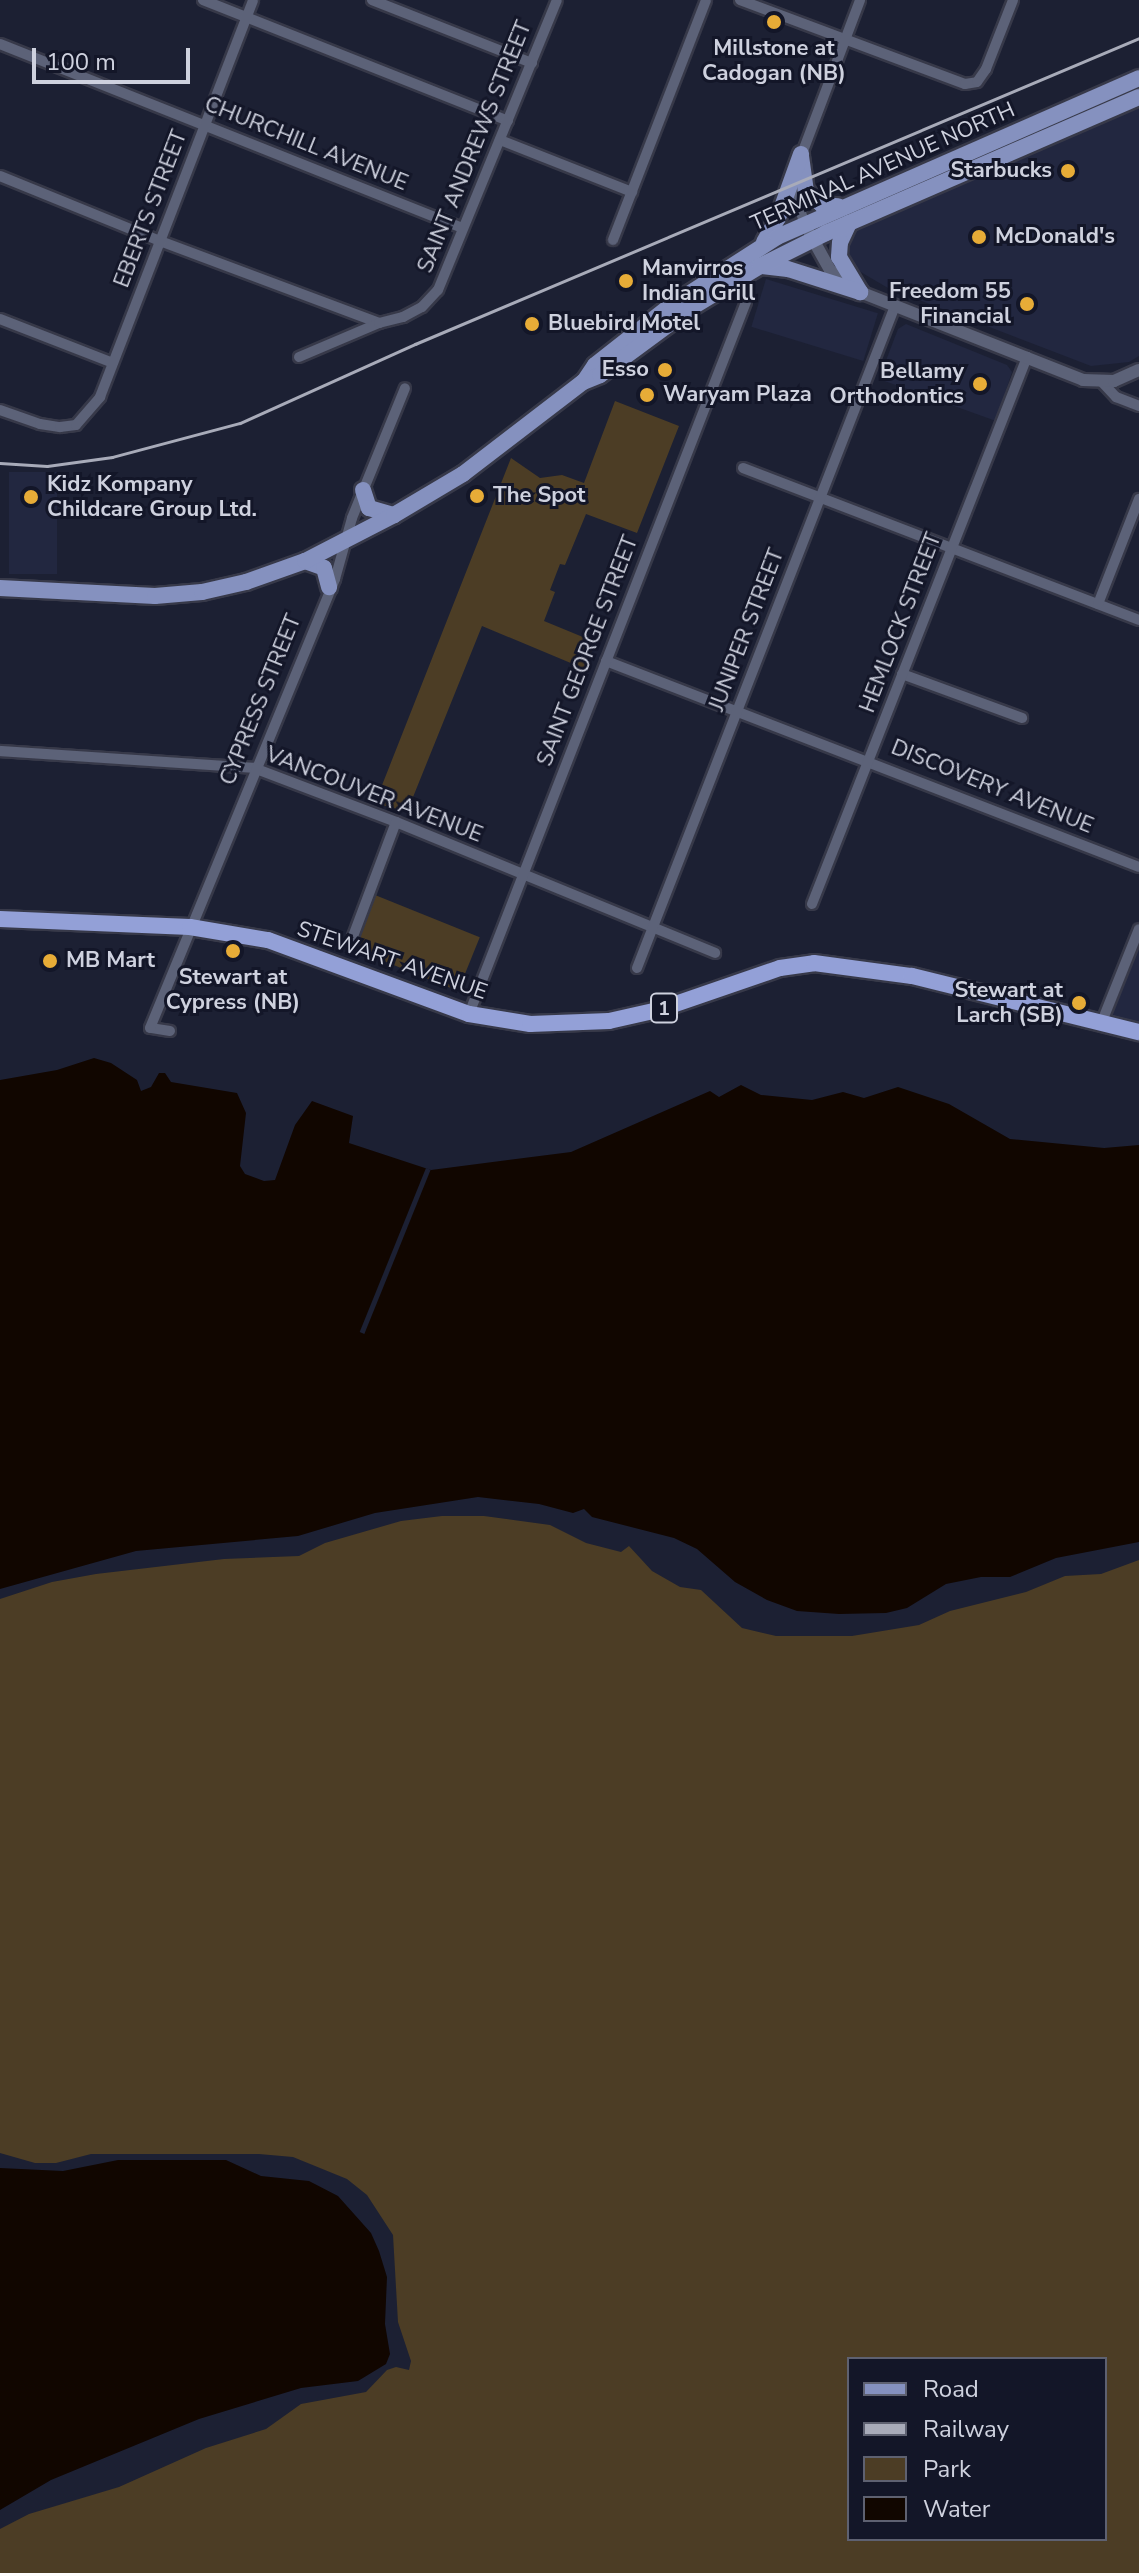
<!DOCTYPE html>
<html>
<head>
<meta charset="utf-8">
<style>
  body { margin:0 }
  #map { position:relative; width:1139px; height:2573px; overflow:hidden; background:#1c2033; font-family:"Nunito Sans",sans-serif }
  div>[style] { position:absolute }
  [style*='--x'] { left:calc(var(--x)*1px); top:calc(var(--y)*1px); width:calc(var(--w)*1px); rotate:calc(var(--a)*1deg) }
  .built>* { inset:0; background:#222740; transform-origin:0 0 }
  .green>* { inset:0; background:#4c3d25; transform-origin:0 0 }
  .water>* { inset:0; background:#110600 }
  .pier>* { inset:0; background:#1c2033; transform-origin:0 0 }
  .roads { filter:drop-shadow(2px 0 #373949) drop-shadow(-2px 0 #373949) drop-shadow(0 2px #373949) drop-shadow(0 -2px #373949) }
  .minor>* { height:10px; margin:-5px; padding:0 5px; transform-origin:5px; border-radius:5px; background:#5c6278 }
  .tertiary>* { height:12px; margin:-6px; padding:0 6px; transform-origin:6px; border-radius:6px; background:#5c6278 }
  .primary>* { height:16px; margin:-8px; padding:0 8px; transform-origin:8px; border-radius:8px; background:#8591bf }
  .trunk>* { height:16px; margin:-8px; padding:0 8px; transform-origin:8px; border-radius:8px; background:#93a0d7 }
  .rail>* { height:3px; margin:-1.5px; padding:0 1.5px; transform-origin:1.5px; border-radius:1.5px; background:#a8abb9 }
  .dots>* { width:22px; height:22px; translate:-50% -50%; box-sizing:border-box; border:4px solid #131628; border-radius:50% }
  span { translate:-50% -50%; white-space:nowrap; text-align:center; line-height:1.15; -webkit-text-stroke:6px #131628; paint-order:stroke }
  .shield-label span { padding:2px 6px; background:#131628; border:2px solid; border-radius:6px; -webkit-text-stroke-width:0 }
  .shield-label { font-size:20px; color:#ced1de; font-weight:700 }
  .poi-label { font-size:22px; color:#ced1de; font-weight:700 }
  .right { translate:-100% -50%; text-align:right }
  .left { translate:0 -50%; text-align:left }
  .street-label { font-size:22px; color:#ced1de }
  .legend { position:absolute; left:847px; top:2357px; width:260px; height:184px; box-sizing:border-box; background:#131628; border:2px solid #5e6171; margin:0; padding:10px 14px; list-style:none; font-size:24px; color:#ced1de }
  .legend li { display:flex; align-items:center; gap:16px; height:40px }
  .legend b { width:40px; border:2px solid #5e6171 }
  .scale { position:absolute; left:32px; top:48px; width:158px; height:36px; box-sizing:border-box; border:4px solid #ced1de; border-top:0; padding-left:10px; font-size:24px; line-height:28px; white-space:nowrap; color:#ced1de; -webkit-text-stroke:6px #131628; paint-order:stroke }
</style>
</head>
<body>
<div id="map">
  <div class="built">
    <i style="clip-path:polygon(1139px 108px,1139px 356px,1129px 362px,1091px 366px,888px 288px,859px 271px,851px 262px,847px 242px,856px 227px)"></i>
    <i style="left:766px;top:279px;width:117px;height:50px;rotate:17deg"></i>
    <i style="clip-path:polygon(906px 324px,1007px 365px,1012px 372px,996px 421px,879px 379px,898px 329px)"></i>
    <i style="left:9px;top:472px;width:48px;height:102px"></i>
    <i style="clip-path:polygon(1139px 933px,1139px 1030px,1103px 1023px)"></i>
  </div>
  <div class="green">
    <i style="clip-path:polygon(615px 401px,679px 426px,637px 533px,586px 514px,565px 565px,560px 564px,550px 590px,555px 592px,544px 621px,595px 642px,585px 669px,482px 626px,407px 812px,375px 803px,511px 458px,540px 478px,562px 475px,584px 483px)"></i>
    <i style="left:375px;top:895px;width:113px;height:58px;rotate:22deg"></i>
    <i style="clip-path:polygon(evenodd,442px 1516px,484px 1516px,550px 1525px,586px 1543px,621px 1552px,629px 1546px,652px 1571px,680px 1587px,701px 1590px,742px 1628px,776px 1636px,852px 1636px,919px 1625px,950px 1611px,1026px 1592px,1065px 1576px,1101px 1574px,1139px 1560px,1139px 2573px,0 2573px,0 2529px,29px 2514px,119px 2487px,206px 2448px,266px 2429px,301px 2404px,366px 2392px,387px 2370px,396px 2367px,409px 2370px,411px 2361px,398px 2322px,393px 2235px,367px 2195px,347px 2179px,293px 2157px,259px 2154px,91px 2154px,56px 2163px,35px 2163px,0 2153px,0 1599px,52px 1582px,96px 1574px,224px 1559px,299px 1556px,325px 1543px,401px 1521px,442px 1516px,849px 2359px,1105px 2359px,1105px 2539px,849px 2539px,849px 2359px)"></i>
  </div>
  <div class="water">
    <i style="clip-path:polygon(94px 1058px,111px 1063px,137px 1080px,141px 1091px,151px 1087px,159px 1073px,165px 1073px,171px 1082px,237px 1093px,246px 1113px,240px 1166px,245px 1174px,264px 1181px,275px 1180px,295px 1125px,312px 1101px,353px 1116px,349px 1143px,431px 1170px,571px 1152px,710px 1091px,719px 1097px,741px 1085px,761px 1095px,812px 1100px,843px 1092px,864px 1098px,898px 1087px,949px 1104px,1010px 1139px,1104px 1148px,1139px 1145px,1139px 1542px,1056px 1558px,1010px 1577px,981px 1577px,946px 1584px,907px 1608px,886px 1613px,839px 1614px,797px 1611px,767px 1600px,735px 1582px,697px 1549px,674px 1538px,592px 1517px,584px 1509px,573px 1513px,539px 1504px,478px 1497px,375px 1513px,298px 1536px,136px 1551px,0 1589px,0 1080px,57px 1070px)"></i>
    <i style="clip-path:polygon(118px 2160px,226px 2160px,261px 2176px,309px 2181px,338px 2196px,371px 2233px,379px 2251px,387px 2277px,385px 2324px,390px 2354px,386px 2364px,358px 2381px,301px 2388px,199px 2419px,51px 2480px,0 2510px,0 2168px,63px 2171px)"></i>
  </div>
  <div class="pier">
    <i style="left:426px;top:1168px;width:5px;height:177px;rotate:22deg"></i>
  </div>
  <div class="roads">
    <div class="minor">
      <i style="--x:203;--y:0;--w:328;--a:21.6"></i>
      <i style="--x:372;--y:0;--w:172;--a:21.5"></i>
      <i style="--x:740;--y:0;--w:240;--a:20.5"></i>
      <i style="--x:965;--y:84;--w:12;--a:-9"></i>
      <i style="--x:977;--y:82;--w:16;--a:-55"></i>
      <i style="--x:986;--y:69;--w:74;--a:-68.6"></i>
      <i style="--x:0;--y:44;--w:498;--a:21.7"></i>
      <i style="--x:500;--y:140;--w:142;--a:21.5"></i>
      <i style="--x:800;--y:159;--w:170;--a:-69.3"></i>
      <i style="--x:0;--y:176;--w:173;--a:22.1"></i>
      <i style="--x:160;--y:241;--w:234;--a:20.5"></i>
      <i style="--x:796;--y:179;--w:17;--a:90"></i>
      <i style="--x:796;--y:196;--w:28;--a:73"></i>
      <i style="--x:613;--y:240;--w:257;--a:-68.8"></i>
      <i style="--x:0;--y:319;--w:121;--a:21.3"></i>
      <i style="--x:299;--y:357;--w:87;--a:-23"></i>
      <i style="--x:379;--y:323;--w:25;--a:-14"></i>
      <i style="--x:403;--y:317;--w:21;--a:-28"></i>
      <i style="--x:422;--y:307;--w:23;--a:-47"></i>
      <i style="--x:438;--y:290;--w:313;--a:-67.7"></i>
      <i style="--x:1102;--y:382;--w:21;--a:47"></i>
      <i style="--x:1116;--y:397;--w:25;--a:21"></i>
      <i style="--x:0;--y:410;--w:42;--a:19.3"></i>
      <i style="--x:40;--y:424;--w:20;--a:9"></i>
      <i style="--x:60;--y:427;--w:16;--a:-7"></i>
      <i style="--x:76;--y:425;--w:37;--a:-49"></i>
      <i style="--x:100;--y:397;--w:425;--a:-68.9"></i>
      <i style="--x:743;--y:468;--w:424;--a:21"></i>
      <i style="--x:1098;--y:604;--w:113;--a:-68.7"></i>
      <i style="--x:606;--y:661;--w:571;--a:21.13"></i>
      <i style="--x:902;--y:674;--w:128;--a:20.1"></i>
      <i style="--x:0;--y:751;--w:255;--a:3.8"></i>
      <i style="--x:254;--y:768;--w:152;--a:20.8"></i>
      <i style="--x:396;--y:822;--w:345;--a:22.3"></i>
      <i style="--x:812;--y:904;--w:588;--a:-68.54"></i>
      <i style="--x:352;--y:939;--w:125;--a:-69.4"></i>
      <i style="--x:637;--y:968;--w:710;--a:-68.71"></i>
      <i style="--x:469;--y:1014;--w:764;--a:-68.74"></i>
      <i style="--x:1101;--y:1024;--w:102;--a:-68.2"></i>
      <i style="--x:170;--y:1031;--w:20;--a:-171"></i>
      <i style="--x:150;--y:1028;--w:486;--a:-67.6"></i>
      <i style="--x:335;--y:579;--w:63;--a:-74.4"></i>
      <i style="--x:352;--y:518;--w:140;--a:-67.8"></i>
    </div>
    <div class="tertiary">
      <i style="--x:810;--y:234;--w:41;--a:60.9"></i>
      <i style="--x:830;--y:270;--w:37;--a:36"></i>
      <i style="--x:860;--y:292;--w:240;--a:21.5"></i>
      <i style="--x:1083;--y:380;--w:31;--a:2"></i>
      <i style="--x:1114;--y:381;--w:27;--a:-24"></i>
    </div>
    <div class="primary">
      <i style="--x:801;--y:156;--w:35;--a:82"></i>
      <i style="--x:806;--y:191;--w:21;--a:41"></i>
      <i style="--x:822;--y:205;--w:16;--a:4"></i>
      <i style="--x:849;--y:223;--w:21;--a:115"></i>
      <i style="--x:840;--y:242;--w:15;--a:94"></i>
      <i style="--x:839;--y:257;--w:41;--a:59"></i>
      <i style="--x:764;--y:242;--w:28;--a:-60"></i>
      <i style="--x:778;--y:218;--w:68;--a:-70.2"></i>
      <i style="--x:762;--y:266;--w:26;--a:7"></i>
      <i style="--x:788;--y:269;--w:76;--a:17.7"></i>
      <i style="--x:585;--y:380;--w:18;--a:-56"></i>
      <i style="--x:595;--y:365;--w:95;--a:-38.2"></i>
      <i style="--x:670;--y:306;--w:127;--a:-32.8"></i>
      <i style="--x:777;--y:237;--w:395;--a:-23.7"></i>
      <i style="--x:363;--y:490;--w:19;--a:72"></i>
      <i style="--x:369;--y:508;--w:26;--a:16"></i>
      <i style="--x:305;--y:561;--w:20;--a:20"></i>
      <i style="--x:324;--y:568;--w:20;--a:75"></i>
      <i style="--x:0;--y:588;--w:155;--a:3"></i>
      <i style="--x:155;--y:596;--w:47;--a:-4.9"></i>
      <i style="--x:202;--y:592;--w:45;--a:-12.8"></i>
      <i style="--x:246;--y:582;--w:63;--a:-19.6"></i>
      <i style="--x:305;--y:561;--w:100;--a:-27.3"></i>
      <i style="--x:394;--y:515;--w:80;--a:-30.7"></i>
      <i style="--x:463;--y:474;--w:151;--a:-37.5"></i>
      <i style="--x:583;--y:382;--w:18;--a:-22"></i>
      <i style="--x:600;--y:375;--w:113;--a:-36.4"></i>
      <i style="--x:691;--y:308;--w:81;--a:-31.3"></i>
      <i style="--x:760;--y:266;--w:74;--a:-26.6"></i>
      <i style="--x:826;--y:233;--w:341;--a:-23.5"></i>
    </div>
    <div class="trunk">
      <i style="--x:0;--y:919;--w:190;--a:2.4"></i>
      <i style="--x:190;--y:927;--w:79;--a:9.5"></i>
      <i style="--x:268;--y:940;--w:214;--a:20.2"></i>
      <i style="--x:469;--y:1014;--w:62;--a:9.3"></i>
      <i style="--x:530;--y:1024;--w:79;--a:-2.2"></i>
      <i style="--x:609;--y:1021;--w:50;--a:-12.7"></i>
      <i style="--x:658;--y:1010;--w:129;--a:-19"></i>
      <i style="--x:780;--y:968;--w:34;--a:-8"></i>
      <i style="--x:814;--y:963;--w:99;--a:7.6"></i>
      <i style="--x:912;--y:976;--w:234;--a:13.9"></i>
    </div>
  </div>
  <div class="rail">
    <i style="--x:0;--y:463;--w:47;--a:3.7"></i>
    <i style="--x:47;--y:466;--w:66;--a:-7.9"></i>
    <i style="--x:112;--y:457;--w:132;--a:-14.9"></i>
    <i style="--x:240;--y:423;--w:192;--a:-24.3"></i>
    <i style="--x:415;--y:344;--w:786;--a:-22.91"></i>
  </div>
  <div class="dots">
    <i style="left:774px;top:22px;background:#e7ac37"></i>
    <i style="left:1068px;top:171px;background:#e7ac37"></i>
    <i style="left:979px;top:237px;background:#e7ac37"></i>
    <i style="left:626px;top:281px;background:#e7ac37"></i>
    <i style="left:1027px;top:304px;background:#e7ac37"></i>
    <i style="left:532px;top:324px;background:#e7ac37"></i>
    <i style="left:665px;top:370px;background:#e7ac37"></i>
    <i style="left:980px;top:384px;background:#e7ac37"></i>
    <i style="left:647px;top:395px;background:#e7ac37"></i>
    <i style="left:477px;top:496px;background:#e7ac37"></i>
    <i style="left:31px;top:497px;background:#e7ac37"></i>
    <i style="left:233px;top:951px;background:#e7ac37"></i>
    <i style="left:50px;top:961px;background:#e7ac37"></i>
    <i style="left:1079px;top:1003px;background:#e7ac37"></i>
  </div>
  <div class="shield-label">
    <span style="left:664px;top:1008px">1</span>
  </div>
  <div class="poi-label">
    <span style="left:774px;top:61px">Millstone at<br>Cadogan (NB)</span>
    <span class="right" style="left:1052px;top:171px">Starbucks</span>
    <span class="left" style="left:995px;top:237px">McDonald's</span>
    <span class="left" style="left:642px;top:281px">Manvirros<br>Indian Grill</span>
    <span class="right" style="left:1011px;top:304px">Freedom 55<br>Financial</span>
    <span class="left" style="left:548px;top:324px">Bluebird Motel</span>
    <span class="right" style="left:649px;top:370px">Esso</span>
    <span class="right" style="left:964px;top:384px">Bellamy<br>Orthodontics</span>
    <span class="left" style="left:663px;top:395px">Waryam Plaza</span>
    <span class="left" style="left:47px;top:497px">Kidz Kompany<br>Childcare Group Ltd.</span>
    <span class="left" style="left:493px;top:496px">The Spot</span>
    <span class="left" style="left:66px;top:961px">MB Mart</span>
    <span style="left:233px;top:990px">Stewart at<br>Cypress (NB)</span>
    <span class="right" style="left:1063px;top:1003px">Stewart at<br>Larch (SB)</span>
  </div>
  <div class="street-label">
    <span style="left:306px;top:144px;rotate:22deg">CHURCHILL AVENUE</span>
    <span style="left:475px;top:147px;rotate:-68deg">SAINT ANDREWS STREET</span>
    <span style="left:883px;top:167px;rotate:-24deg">TERMINAL AVENUE NORTH</span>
    <span style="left:151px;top:209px;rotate:-69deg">EBERTS STREET</span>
    <span style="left:901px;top:623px;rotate:-69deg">HEMLOCK STREET</span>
    <span style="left:747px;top:630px;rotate:-69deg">JUNIPER STREET</span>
    <span style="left:588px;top:651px;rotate:-69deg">SAINT GEORGE STREET</span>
    <span style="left:261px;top:700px;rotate:-68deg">CYPRESS STREET</span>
    <span style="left:992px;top:787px;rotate:22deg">DISCOVERY AVENUE</span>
    <span style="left:374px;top:795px;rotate:21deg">VANCOUVER AVENUE</span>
    <span style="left:392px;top:961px;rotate:19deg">STEWART AVENUE</span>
  </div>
  <ul class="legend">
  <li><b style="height:10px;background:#8591bf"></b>Road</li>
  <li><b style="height:10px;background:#a8abb9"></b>Railway</li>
  <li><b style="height:22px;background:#4c3d25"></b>Park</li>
  <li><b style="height:22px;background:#110600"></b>Water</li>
  </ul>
  <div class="scale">100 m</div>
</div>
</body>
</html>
